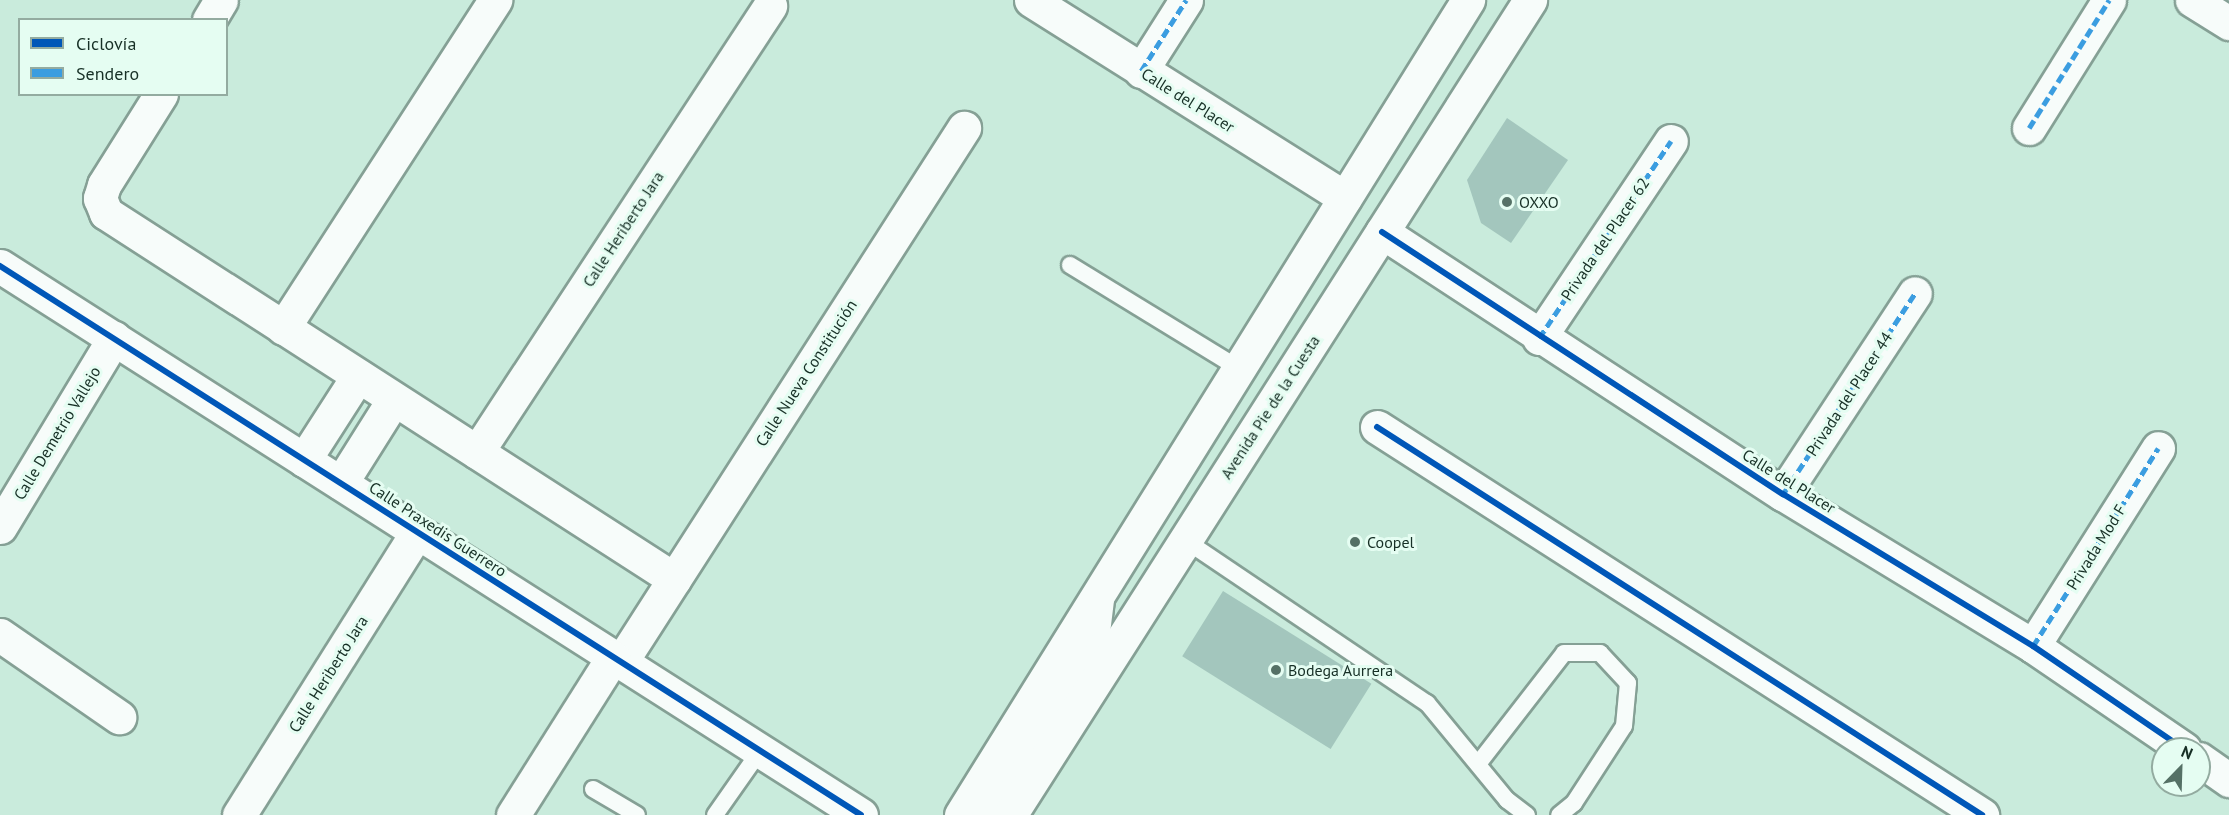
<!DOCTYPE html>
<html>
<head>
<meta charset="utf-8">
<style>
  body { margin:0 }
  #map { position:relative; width:2229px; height:815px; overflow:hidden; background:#c9ebdc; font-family:"PT Sans",sans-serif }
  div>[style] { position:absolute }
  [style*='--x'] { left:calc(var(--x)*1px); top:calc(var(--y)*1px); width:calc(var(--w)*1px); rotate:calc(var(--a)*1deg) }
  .building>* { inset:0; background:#a3c6bd; transform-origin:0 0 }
  .roads { filter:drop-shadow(2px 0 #85a095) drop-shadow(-2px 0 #85a095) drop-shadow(0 2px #85a095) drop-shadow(0 -2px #85a095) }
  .lane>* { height:16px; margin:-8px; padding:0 8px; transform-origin:8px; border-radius:8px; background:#f7fcfa }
  .street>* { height:33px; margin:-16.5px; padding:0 16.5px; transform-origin:16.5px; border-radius:16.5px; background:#f7fcfa }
  .secondary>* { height:33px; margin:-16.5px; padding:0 16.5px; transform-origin:16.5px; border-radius:16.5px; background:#f7fcfa }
  .quiet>* { height:4.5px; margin-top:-2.25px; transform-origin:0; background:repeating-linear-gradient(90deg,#3b9de0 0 9px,transparent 0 13.5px) }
  .cycleway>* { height:6px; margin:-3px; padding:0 3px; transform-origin:3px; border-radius:3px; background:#0057b8 }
  .dots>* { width:16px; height:16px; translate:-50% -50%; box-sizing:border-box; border:3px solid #e5fdf2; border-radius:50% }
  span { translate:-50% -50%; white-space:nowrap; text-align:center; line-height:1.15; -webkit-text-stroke:6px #e5fdf2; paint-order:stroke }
  .street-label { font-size:16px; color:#173026 }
  .poi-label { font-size:16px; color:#173026 }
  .left { translate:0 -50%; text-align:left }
  .legend { position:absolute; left:18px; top:18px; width:210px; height:78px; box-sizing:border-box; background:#e5fdf2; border:2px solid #93aba0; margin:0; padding:8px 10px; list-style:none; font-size:18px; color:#173026 }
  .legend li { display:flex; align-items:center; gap:12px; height:30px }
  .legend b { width:30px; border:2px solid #93aba0 }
  .north { position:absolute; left:2151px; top:737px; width:60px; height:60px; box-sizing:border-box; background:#e5fdf2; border:2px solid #93aba0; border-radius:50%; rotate:23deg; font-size:16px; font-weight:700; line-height:24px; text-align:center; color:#173026 }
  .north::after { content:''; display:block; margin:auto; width:21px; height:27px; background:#557166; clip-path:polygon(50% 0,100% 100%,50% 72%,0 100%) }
</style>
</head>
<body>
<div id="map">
  <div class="building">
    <i style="clip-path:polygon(1507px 118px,1568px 160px,1511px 243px,1481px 223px,1467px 180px)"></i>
    <i style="left:1223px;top:591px;width:175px;height:77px;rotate:32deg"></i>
  </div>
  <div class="roads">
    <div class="lane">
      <i style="--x:1070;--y:265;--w:199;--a:31.5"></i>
      <i style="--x:1185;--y:540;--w:292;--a:34"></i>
      <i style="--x:1427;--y:703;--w:126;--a:50.5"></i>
      <i style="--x:1507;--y:800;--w:25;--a:37"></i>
      <i style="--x:1478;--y:764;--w:140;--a:-52.2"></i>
      <i style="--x:1564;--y:653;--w:36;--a:0"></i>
      <i style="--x:1600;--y:653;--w:41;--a:47"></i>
      <i style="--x:1628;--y:683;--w:43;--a:95.3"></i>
      <i style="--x:1624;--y:726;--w:92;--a:123"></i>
      <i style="--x:1574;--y:803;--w:19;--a:141"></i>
      <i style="--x:593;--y:789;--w:51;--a:30.6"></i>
      <i style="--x:715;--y:815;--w:78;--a:-54.9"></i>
      <i style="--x:986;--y:815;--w:216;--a:-57.5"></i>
      <i style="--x:1102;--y:633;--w:39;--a:-83"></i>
    </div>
    <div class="street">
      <i style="--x:1031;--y:0;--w:371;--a:32.2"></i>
      <i style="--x:209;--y:20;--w:23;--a:-59"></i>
      <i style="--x:1141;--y:71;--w:84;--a:-57.6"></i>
      <i style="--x:161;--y:94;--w:107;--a:122.1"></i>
      <i style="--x:104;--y:185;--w:14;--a:107"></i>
      <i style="--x:100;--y:198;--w:16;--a:68"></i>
      <i style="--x:106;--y:213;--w:676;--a:32.8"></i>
      <i style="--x:2029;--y:128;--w:151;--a:-58"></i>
      <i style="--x:1382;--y:232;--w:479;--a:33.2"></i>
      <i style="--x:1783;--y:494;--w:293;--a:31.3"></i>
      <i style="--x:2033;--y:646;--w:183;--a:34.3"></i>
      <i style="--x:0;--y:266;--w:1021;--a:32.52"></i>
      <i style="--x:283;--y:328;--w:391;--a:-57.1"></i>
      <i style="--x:1539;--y:338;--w:237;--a:-56.2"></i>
      <i style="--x:1377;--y:427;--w:719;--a:32.67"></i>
      <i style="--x:477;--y:452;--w:534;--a:-56.7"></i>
      <i style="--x:304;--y:460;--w:100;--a:-57.3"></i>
      <i style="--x:341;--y:483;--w:99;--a:-57.8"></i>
      <i style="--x:1783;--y:494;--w:240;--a:-56.7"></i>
      <i style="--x:0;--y:527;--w:221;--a:-58.9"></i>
      <i style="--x:0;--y:635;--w:145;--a:34.6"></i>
      <i style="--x:2033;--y:646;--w:234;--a:-57.7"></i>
      <i style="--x:621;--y:662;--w:635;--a:-57.29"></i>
      <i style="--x:2199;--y:759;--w:37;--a:35"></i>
      <i style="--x:239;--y:815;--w:334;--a:-57.8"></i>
      <i style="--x:513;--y:815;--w:187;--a:-57.7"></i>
    </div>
    <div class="secondary">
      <i style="--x:2192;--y:0;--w:44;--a:31.9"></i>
      <i style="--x:961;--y:815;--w:960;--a:-58.11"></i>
      <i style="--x:1010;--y:815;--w:967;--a:-57.46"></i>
    </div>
  </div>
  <div class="quiet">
    <i style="--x:1141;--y:71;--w:84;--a:-57.6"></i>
    <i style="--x:2029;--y:128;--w:151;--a:-58"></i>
    <i style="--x:1539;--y:338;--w:237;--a:-56.2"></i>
    <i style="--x:1783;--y:494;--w:240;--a:-56.7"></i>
    <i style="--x:2033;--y:646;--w:234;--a:-57.7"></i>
  </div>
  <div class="cycleway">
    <i style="--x:1382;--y:232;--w:479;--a:33.2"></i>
    <i style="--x:1783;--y:494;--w:293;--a:31.3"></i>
    <i style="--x:2033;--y:646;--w:183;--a:34.3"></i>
    <i style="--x:0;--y:266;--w:1021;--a:32.52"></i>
    <i style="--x:1377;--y:427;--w:719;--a:32.67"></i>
  </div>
  <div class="dots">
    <i style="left:1507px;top:202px;background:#557166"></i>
    <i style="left:1355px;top:542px;background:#557166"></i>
    <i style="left:1276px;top:670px;background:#557166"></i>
  </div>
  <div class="street-label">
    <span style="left:1188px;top:100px;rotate:32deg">Calle del Placer</span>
    <span style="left:623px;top:229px;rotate:-57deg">Calle Heriberto Jara</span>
    <span style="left:1605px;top:239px;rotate:-56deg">Privada del Placer 62</span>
    <span style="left:806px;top:373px;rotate:-57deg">Calle Nueva Constitución</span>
    <span style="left:1849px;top:394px;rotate:-57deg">Privada del Placer 44</span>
    <span style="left:1270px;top:407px;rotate:-57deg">Avenida Pie de la Cuesta</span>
    <span style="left:57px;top:433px;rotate:-59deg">Calle Demetrio Vallejo</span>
    <span style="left:1789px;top:481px;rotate:32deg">Calle del Placer</span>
    <span style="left:438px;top:529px;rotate:33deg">Calle Praxedis Guerrero</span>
    <span style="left:2096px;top:547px;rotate:-58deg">Privada Mod F</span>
    <span style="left:328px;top:674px;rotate:-58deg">Calle Heriberto Jara</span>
  </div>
  <div class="poi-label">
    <span class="left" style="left:1519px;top:202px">OXXO</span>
    <span class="left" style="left:1367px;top:542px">Coopel</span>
    <span class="left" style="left:1288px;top:670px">Bodega Aurrera</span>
  </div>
  <ul class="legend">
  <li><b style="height:8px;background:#0057b8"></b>Ciclovía</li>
  <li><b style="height:8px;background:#3b9de0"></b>Sendero</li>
  </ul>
  <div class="north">N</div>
</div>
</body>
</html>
